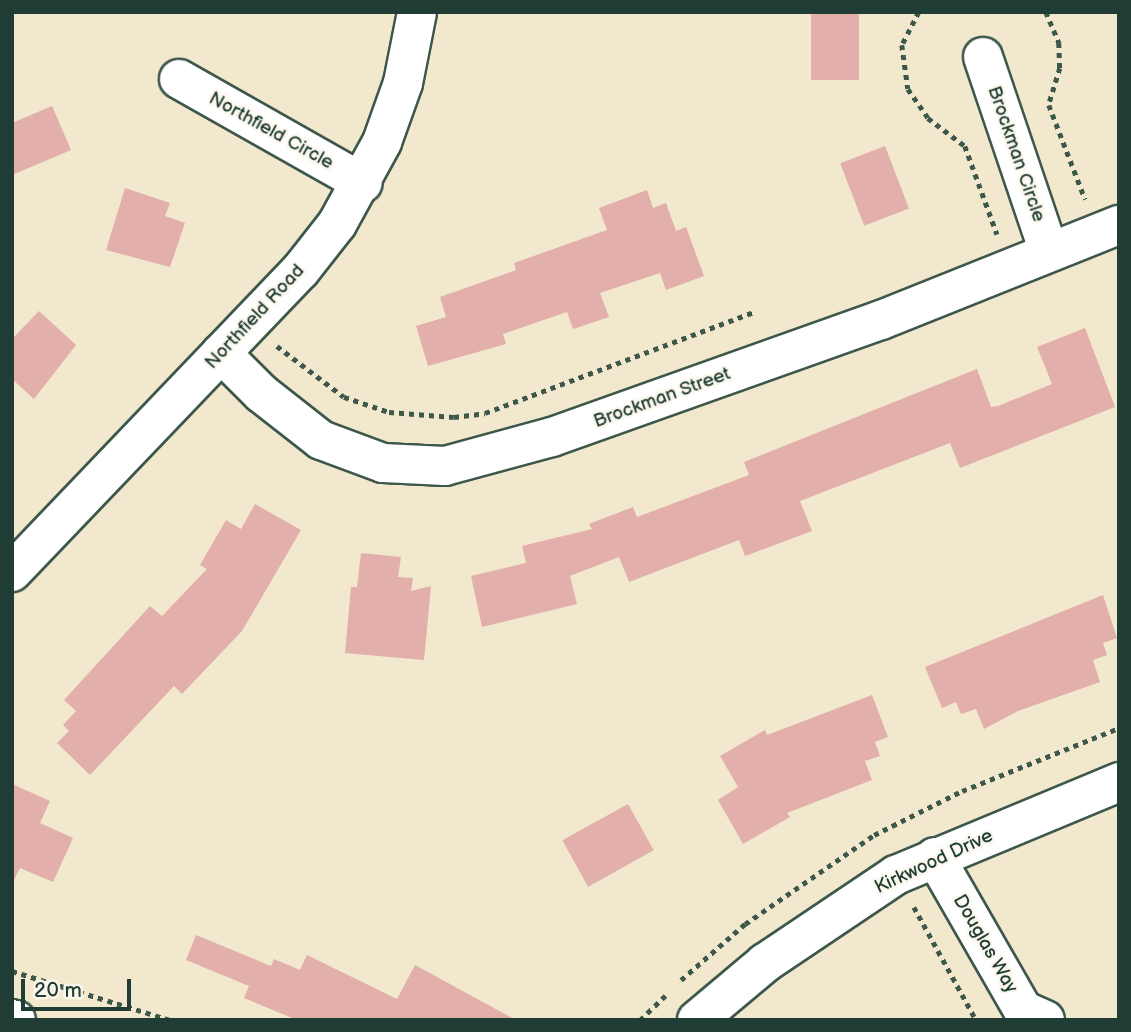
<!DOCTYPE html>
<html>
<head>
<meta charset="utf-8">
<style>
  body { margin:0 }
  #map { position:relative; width:1131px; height:1032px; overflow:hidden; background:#f1e8cd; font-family:"Balsamiq Sans",sans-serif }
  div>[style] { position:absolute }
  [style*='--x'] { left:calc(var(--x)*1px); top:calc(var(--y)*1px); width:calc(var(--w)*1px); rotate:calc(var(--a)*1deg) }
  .building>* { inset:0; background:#e2afab; transform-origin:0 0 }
  .path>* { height:4.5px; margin-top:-2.25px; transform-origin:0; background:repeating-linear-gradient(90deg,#3e574b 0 5px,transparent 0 10px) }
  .roads { filter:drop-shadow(2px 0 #3e574b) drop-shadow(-2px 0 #3e574b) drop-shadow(0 2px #3e574b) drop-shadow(0 -2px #3e574b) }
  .street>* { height:38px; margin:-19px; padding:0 19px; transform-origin:19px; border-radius:19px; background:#fff }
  span { translate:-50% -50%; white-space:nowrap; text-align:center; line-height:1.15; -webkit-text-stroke:5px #fbf7ec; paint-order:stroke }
  .street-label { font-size:19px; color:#1f3d34 }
  .frame { position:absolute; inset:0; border:14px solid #1f3d34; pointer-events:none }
  .scale { position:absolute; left:21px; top:979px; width:110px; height:32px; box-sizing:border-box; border:4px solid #1f3d34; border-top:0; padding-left:9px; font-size:21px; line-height:24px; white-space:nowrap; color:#1f3d34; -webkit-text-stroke:5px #fbf7ec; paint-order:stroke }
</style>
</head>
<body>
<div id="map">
  <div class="building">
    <i style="left:811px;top:12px;width:48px;height:68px"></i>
    <i style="clip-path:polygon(52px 106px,71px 150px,12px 175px,12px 123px)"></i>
    <i style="left:885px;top:146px;width:67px;height:48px;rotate:69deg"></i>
    <i style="clip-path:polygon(125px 188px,170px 203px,165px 216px,185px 223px,170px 267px,106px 250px)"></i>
    <i style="clip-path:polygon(647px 190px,653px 208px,666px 203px,676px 231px,686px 227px,704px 276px,666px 290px,660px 273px,600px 293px,609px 317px,573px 329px,567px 312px,503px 334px,506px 344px,428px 366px,416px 326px,446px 317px,440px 297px,516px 270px,514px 263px,607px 230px,599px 208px)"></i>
    <i style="clip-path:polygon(39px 311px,76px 345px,34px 399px,12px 379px,12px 339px)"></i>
    <i style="clip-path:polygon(1085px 328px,1115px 407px,960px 468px,950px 443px,800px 501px,812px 531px,745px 556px,739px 540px,629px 582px,619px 557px,570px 576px,577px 604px,482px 627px,471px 576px,526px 563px,522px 546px,592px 529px,589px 524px,633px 507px,637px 517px,749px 475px,744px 462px,977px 369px,991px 407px,998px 406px,1052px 384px,1037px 347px)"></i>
    <i style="clip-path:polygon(255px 504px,301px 530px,242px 631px,182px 694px,174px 686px,90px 775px,57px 743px,69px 731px,63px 725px,76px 711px,64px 700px,150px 606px,162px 616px,207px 569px,200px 565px,226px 520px,241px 529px)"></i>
    <i style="clip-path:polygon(361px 553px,401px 557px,398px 577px,413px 578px,411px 591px,431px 586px,424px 660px,345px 653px,351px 587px,357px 587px)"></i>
    <i style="clip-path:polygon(1103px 595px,1117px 638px,1103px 643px,1107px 655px,1093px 660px,1100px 682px,1018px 711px,984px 729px,976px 709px,961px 714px,956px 702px,942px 708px,925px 667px)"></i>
    <i style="clip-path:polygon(872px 695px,888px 737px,875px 742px,880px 756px,865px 761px,872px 780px,787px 813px,790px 817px,743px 844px,718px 800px,738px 787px,720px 756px,765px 730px,767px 735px)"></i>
    <i style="clip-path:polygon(12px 784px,50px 801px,40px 823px,73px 838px,53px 882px,20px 868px,12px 884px)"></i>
    <i style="left:628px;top:804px;width:53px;height:75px;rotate:61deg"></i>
    <i style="clip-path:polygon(196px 935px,271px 966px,274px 959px,300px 970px,307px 955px,397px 999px,415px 965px,516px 1020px,297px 1020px,244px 998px,249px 986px,186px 960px)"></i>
  </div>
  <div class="path">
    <i style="--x:919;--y:12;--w:37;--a:117"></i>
    <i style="--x:902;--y:45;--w:44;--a:82.2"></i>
    <i style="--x:908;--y:89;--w:35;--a:55"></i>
    <i style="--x:928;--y:118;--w:46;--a:37.1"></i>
    <i style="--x:965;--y:146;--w:94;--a:70"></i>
    <i style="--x:1046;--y:12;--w:34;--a:67"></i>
    <i style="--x:1059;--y:43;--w:25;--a:88"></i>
    <i style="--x:1060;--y:68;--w:39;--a:107"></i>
    <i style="--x:1049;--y:105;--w:101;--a:69"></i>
    <i style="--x:277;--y:346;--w:84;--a:37.3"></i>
    <i style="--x:344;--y:397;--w:47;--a:18.4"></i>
    <i style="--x:389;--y:412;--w:65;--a:4.4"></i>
    <i style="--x:454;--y:417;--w:31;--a:-7"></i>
    <i style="--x:485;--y:413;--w:286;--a:-20.6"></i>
    <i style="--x:914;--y:907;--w:129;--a:61.2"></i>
    <i style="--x:12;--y:971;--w:165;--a:17.2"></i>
    <i style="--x:681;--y:980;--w:85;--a:-41.2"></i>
    <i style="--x:745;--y:924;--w:157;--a:-34.6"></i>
    <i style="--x:874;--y:835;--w:98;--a:-26.6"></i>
    <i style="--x:962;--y:791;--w:169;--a:-21.9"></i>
    <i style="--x:640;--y:1020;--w:37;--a:-44"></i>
  </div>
  <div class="roads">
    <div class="street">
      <i style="--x:983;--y:57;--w:206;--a:71.3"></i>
      <i style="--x:179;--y:79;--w:211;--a:29.5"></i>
      <i style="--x:221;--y:353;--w:57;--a:45"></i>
      <i style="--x:261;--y:393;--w:76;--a:38.1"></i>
      <i style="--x:321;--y:440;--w:66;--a:20.4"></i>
      <i style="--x:383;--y:463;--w:62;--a:2.8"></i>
      <i style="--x:445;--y:466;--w:111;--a:-15.2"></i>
      <i style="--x:552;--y:437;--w:349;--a:-19.6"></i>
      <i style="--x:881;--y:320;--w:256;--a:-21.8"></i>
      <i style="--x:12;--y:572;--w:417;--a:-46.3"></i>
      <i style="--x:300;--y:271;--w:60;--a:-51.8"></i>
      <i style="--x:337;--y:224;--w:94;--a:-61.2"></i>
      <i style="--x:382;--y:142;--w:63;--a:-70.4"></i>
      <i style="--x:403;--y:83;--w:72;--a:-78.8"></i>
      <i style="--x:935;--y:857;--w:177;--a:60.1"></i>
      <i style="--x:1023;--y:1010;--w:24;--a:24"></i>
      <i style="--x:12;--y:1019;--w:4;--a:14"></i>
      <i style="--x:697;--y:1020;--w:89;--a:-40"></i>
      <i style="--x:765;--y:963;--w:158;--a:-33.9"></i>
      <i style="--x:896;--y:875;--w:242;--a:-22.6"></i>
    </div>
  </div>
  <div class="street-label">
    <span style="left:271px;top:131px;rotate:29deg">Northfield Circle</span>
    <span style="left:1016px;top:154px;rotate:71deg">Brockman Circle</span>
    <span style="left:255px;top:317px;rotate:-47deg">Northfield Road</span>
    <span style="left:662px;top:398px;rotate:-20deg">Brockman Street</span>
    <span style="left:934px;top:862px;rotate:-25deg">Kirkwood Drive</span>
    <span style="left:985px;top:944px;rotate:60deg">Douglas Way</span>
  </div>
  <div class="frame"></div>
  <div class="scale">20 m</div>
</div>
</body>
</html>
